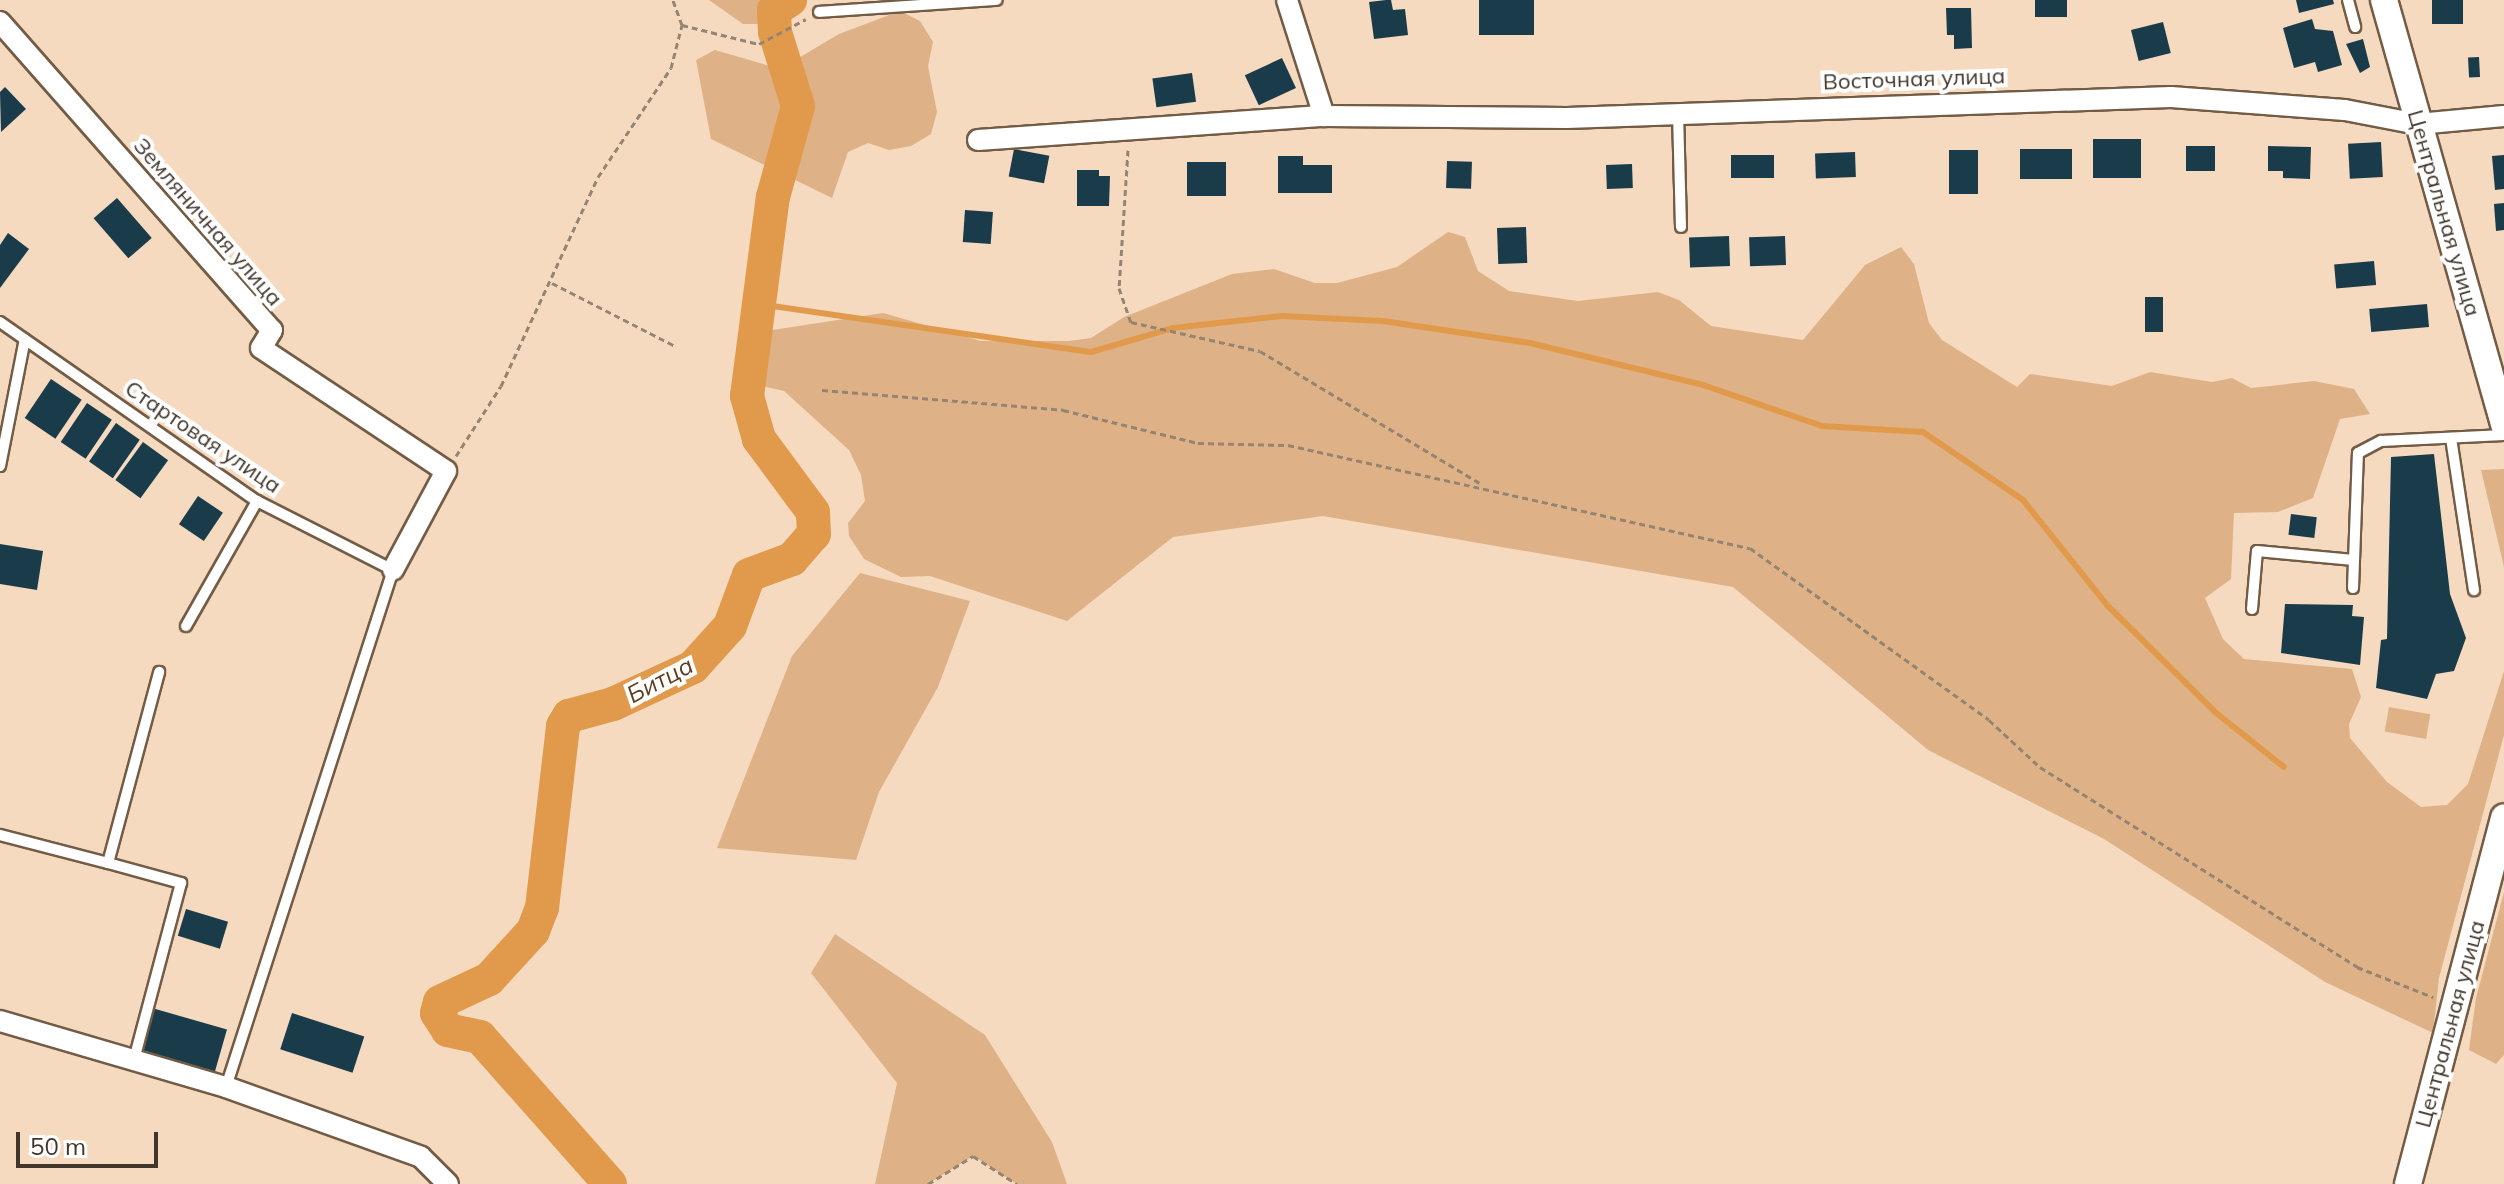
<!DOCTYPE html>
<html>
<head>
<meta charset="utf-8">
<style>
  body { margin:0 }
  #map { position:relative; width:2504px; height:1184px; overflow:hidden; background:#f5dac0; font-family:Mulish,sans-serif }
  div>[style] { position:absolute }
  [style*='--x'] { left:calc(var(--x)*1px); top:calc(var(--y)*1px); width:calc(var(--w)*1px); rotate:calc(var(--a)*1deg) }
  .green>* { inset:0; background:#deb286; transform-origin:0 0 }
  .stream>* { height:6px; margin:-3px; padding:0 3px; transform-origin:3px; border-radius:3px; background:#e19a4b }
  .river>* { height:34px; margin:-17px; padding:0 17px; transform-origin:17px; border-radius:17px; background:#e19a4b }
  .building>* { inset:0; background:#1a3c4a; transform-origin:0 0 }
  .path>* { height:3px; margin-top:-1.5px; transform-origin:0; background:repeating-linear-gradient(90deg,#968472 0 6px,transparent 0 10px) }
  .roads { filter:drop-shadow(2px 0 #735c45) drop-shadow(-2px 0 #735c45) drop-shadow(0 2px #735c45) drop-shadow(0 -2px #735c45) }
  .service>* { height:10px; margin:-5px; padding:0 5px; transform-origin:5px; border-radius:5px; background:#fff }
  .minor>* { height:20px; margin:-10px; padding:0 10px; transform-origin:10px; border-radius:10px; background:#fff }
  .tertiary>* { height:26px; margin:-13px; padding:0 13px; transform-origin:13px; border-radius:13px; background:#fff }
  span { translate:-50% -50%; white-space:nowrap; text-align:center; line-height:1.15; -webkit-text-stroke:8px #fff; paint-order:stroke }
  .street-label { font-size:22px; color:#40362b }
  .water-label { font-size:24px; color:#5c3e1e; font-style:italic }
  .scale { position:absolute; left:16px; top:1132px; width:142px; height:36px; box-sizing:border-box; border:4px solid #40362b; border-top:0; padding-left:10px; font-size:24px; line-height:28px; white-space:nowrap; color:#40362b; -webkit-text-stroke:6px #fff; paint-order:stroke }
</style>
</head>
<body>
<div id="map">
  <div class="green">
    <i style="clip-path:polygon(709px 0,797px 0,765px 24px,743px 24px)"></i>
    <i style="clip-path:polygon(900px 11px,920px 21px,933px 42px,928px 66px,937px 112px,931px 134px,911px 146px,889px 150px,868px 143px,848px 152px,832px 198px,711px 139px,696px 60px,715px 50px,780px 69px,839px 34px)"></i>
    <i style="clip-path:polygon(1448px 232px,1465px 237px,1478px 271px,1509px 291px,1578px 301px,1658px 292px,1679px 300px,1711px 326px,1803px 340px,1865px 265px,1901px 247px,1914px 264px,1929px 323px,1942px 340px,2017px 387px,2030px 374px,2112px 386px,2150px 372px,2212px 382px,2232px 378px,2251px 388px,2314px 381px,2354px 389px,2370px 414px,2340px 419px,2313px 498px,2278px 512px,2234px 513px,2231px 579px,2205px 598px,2223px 639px,2244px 659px,2352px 669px,2361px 697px,2349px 724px,2350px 738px,2387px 782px,2421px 807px,2447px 805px,2468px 784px,2504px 671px,2504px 735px,2439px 978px,2433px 1033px,2325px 982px,2104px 839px,1928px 750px,1733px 587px,1323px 516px,1173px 537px,1067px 621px,930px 576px,901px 577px,864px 559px,849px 536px,848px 523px,865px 501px,861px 475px,849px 450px,784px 391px,757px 385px,766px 331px,883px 313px,981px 341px,1069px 341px,1091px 338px,1124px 317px,1232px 274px,1274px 269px,1315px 283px,1337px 283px,1397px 267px)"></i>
    <i style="clip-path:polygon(2504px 469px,2504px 567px,2481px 470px)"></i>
    <i style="clip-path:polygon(860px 573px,970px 601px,938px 687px,879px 792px,856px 860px,717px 848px,792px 656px)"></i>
    <i style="left:2389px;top:707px;width:42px;height:25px;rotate:10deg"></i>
    <i style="clip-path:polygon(2504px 892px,2504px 1055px,2496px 1064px,2469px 1050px,2476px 998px)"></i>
    <i style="clip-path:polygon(835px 934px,985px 1035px,1052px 1142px,1067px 1184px,1017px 1184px,973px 1156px,928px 1184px,875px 1184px,897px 1083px,811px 973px)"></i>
  </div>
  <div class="stream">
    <i style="--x:758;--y:304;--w:336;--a:8.2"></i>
    <i style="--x:1091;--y:352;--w:85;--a:-16.3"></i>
    <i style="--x:1173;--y:328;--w:110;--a:-6.3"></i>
    <i style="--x:1282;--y:316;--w:101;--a:2.8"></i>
    <i style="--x:1383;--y:321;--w:149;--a:8.5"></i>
    <i style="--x:1530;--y:343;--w:178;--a:13.6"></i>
    <i style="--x:1703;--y:385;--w:126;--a:19"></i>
    <i style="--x:1822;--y:426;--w:101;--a:3.4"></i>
    <i style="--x:1923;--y:432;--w:121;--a:34.2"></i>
    <i style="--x:2023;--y:500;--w:134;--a:51.3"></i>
    <i style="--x:2107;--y:605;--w:152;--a:44.7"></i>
    <i style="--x:2215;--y:712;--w:88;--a:38.6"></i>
  </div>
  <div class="river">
    <i style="--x:610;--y:1184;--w:196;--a:-131.5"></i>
    <i style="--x:480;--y:1037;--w:33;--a:-168"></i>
    <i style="--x:448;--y:1030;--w:20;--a:-123"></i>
    <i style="--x:437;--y:1013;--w:11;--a:-75"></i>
    <i style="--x:440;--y:1002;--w:54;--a:-25.1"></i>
    <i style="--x:489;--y:979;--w:65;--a:-47.5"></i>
    <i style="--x:533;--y:931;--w:25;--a:-69"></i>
    <i style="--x:542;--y:908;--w:183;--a:-83.4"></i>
    <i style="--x:563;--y:726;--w:12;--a:-59"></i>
    <i style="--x:569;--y:716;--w:46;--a:-15.3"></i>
    <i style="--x:613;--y:704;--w:88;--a:-24.8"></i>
    <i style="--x:693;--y:667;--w:55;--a:-47.9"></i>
    <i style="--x:730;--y:626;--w:54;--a:-69.6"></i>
    <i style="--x:749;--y:575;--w:46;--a:-20.4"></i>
    <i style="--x:792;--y:559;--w:33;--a:-49"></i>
    <i style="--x:814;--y:534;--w:22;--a:-93"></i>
    <i style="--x:813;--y:512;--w:91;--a:-126.5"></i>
    <i style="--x:759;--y:439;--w:45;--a:-105.6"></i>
    <i style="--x:747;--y:396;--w:201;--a:-82.6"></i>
    <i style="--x:773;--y:197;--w:94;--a:-74.6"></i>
    <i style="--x:798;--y:106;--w:77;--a:-107.3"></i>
    <i style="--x:775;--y:32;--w:22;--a:-93"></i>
    <i style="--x:774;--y:10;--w:19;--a:-32"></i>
  </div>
  <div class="building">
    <i style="clip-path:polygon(1386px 0,1391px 0,1393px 10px,1405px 9px,1408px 35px,1374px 39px,1369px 2px)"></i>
    <i style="left:1479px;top:0;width:55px;height:35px"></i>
    <i style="left:2035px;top:0;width:32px;height:17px"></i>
    <i style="clip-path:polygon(2296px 0,2333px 0,2334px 4px,2299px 13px)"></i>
    <i style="left:2432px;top:0;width:31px;height:24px"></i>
    <i style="clip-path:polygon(1946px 8px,1971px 8px,1972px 48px,1954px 49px,1954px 35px,1947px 35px)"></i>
    <i style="clip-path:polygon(2312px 19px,2315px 29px,2333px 31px,2342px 65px,2318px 72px,2315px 62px,2294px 68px,2283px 28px)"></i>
    <i style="left:2163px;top:22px;width:32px;height:33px;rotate:76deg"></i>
    <i style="clip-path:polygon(2363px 39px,2370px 67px,2360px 73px,2346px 44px)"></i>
    <i style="left:2479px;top:57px;width:20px;height:11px;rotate:87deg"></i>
    <i style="left:1282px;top:58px;width:33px;height:41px;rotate:65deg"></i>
    <i style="left:1192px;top:73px;width:29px;height:40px;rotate:82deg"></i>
    <i style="clip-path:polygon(5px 87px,26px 109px,1px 132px,0 92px)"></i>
    <i style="left:2093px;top:139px;width:48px;height:39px"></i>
    <i style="left:2381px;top:142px;width:35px;height:33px;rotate:87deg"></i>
    <i style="left:2186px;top:146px;width:29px;height:25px"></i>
    <i style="clip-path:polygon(2268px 146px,2311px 147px,2310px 179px,2283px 178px,2283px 171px,2268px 171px)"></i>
    <i style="left:1014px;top:149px;width:36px;height:28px;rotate:11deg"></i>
    <i style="left:2020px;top:149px;width:52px;height:30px"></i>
    <i style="left:1949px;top:150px;width:29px;height:44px"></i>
    <i style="left:1855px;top:152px;width:25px;height:40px;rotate:88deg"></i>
    <i style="left:1774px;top:155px;width:23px;height:43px;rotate:90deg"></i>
    <i style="clip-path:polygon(2504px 155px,2504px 189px,2495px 190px,2492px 156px)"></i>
    <i style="clip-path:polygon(1278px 156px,1303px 156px,1303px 165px,1332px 165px,1332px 193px,1278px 193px)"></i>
    <i style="left:1447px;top:161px;width:25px;height:27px;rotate:2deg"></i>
    <i style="left:1187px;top:162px;width:39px;height:34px"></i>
    <i style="left:1632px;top:164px;width:24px;height:26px;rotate:88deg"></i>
    <i style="clip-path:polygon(1077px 170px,1099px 170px,1099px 176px,1110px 176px,1109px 206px,1077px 206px)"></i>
    <i style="left:117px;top:198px;width:53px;height:31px;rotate:49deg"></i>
    <i style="clip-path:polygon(2504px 203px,2504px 230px,2496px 231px,2494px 204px)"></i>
    <i style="left:965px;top:210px;width:28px;height:32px;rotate:4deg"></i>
    <i style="left:1526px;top:227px;width:36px;height:29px;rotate:88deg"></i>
    <i style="clip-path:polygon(8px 233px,29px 249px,0 288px,0 245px)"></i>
    <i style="left:1729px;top:236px;width:30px;height:40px;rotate:88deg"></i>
    <i style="left:1785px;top:236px;width:29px;height:36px;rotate:88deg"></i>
    <i style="left:2374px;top:261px;width:24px;height:40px;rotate:85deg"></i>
    <i style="left:2145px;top:297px;width:18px;height:35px"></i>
    <i style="left:2427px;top:304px;width:23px;height:58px;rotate:85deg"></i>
    <i style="left:51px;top:379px;width:37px;height:47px;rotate:34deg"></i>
    <i style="left:87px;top:403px;width:30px;height:47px;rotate:34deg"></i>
    <i style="left:116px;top:423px;width:29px;height:47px;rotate:35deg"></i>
    <i style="left:143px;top:442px;width:31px;height:47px;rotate:36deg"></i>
    <i style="clip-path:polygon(2434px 454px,2450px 594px,2466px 638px,2454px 671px,2436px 674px,2427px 699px,2376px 688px,2381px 640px,2387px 639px,2391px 457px)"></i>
    <i style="left:198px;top:496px;width:30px;height:34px;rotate:34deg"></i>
    <i style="left:2291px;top:514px;width:26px;height:21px;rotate:7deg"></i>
    <i style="clip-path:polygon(0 544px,43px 551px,37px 590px,0 584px)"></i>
    <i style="clip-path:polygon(2285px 604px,2353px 605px,2352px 616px,2364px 617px,2360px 665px,2281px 653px)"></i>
    <i style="left:186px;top:909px;width:44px;height:28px;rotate:17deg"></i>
    <i style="left:152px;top:1008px;width:78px;height:50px;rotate:16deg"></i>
    <i style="left:292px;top:1013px;width:76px;height:38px;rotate:18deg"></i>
  </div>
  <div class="path">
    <i style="--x:682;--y:25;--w:79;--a:13.9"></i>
    <i style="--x:759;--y:44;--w:53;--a:-28"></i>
    <i style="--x:1128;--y:150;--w:138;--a:93.7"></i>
    <i style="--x:1119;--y:288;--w:36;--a:71"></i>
    <i style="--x:1131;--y:322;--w:132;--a:12.7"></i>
    <i style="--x:1260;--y:351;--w:257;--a:31"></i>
    <i style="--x:552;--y:283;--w:140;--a:27.1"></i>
    <i style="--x:822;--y:390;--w:242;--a:4.7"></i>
    <i style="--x:1063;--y:410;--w:139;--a:13.7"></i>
    <i style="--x:1198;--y:443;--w:90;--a:1.3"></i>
    <i style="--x:1288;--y:445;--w:473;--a:12.6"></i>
    <i style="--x:1750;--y:548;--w:294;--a:35.7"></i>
    <i style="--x:1989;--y:720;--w:69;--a:42.7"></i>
    <i style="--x:2040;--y:767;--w:375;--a:32.2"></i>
    <i style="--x:2357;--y:967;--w:82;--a:21.5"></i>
    <i style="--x:456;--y:456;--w:83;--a:-57.3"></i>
    <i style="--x:501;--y:386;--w:230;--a:-65.1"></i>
    <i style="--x:598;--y:177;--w:131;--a:-56.2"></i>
    <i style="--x:671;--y:68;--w:44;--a:-75.7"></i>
    <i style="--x:682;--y:25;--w:27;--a:-110"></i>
    <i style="--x:928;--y:1184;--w:53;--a:-31.9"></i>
    <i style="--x:973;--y:1156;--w:52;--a:32.5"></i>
  </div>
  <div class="roads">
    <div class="service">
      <i style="--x:2348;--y:0;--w:28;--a:75"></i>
      <i style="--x:819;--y:12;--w:178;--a:-3.9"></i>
      <i style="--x:1678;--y:113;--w:114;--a:88.5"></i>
      <i style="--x:0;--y:322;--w:313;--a:34.9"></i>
      <i style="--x:257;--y:501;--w:153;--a:26.9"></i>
      <i style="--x:393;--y:570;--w:543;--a:107.9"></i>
      <i style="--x:2451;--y:438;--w:154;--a:81.4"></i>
      <i style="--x:0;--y:466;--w:129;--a:-78.9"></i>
      <i style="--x:2353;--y:588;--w:135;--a:-87.9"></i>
      <i style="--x:2358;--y:453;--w:26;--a:-28"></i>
      <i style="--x:2381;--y:441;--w:123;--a:-2.8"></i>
      <i style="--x:2252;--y:609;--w:58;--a:-85.1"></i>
      <i style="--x:2257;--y:551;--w:97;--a:5.3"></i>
      <i style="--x:186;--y:626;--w:144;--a:-60.4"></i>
      <i style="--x:0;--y:835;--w:112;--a:14.5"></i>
      <i style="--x:108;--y:863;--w:198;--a:-75"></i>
      <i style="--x:108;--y:863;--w:76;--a:15.3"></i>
      <i style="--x:181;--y:883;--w:183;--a:104.9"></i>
    </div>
    <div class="minor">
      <i style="--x:1287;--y:0;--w:122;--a:72.3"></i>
      <i style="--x:0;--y:22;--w:411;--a:48.6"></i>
      <i style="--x:272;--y:330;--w:21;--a:121"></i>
      <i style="--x:261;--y:348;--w:222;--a:33.6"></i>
      <i style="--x:446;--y:471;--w:112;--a:118.2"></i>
      <i style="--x:978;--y:140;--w:347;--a:-4"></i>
      <i style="--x:1324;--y:116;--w:243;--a:0.5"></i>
      <i style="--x:1567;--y:118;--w:604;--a:-1.99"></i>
      <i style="--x:2171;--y:97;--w:174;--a:4.3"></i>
      <i style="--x:2345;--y:110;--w:74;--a:10.9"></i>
      <i style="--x:2418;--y:124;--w:86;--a:-5.3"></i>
      <i style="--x:0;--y:1021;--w:235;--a:16.3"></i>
      <i style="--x:226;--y:1087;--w:207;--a:19.7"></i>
      <i style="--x:421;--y:1157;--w:38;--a:45"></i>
    </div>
    <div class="tertiary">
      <i style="--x:2384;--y:0;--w:442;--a:74.2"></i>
      <i style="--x:2408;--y:1184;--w:379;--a:-75.3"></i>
    </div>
  </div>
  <div class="street-label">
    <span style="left:1914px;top:79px;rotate:-2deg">Восточная улица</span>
    <span style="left:2444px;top:213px;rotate:74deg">Центральная улица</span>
    <span style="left:208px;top:222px;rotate:49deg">Земляничная улица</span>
    <span style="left:203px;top:437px;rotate:34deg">Стартовая улица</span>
    <span style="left:2450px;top:1024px;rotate:-75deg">Центральная улица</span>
  </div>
  <div class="water-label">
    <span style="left:660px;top:680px;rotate:-28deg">Битца</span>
  </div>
  <div class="scale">50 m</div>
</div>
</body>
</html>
